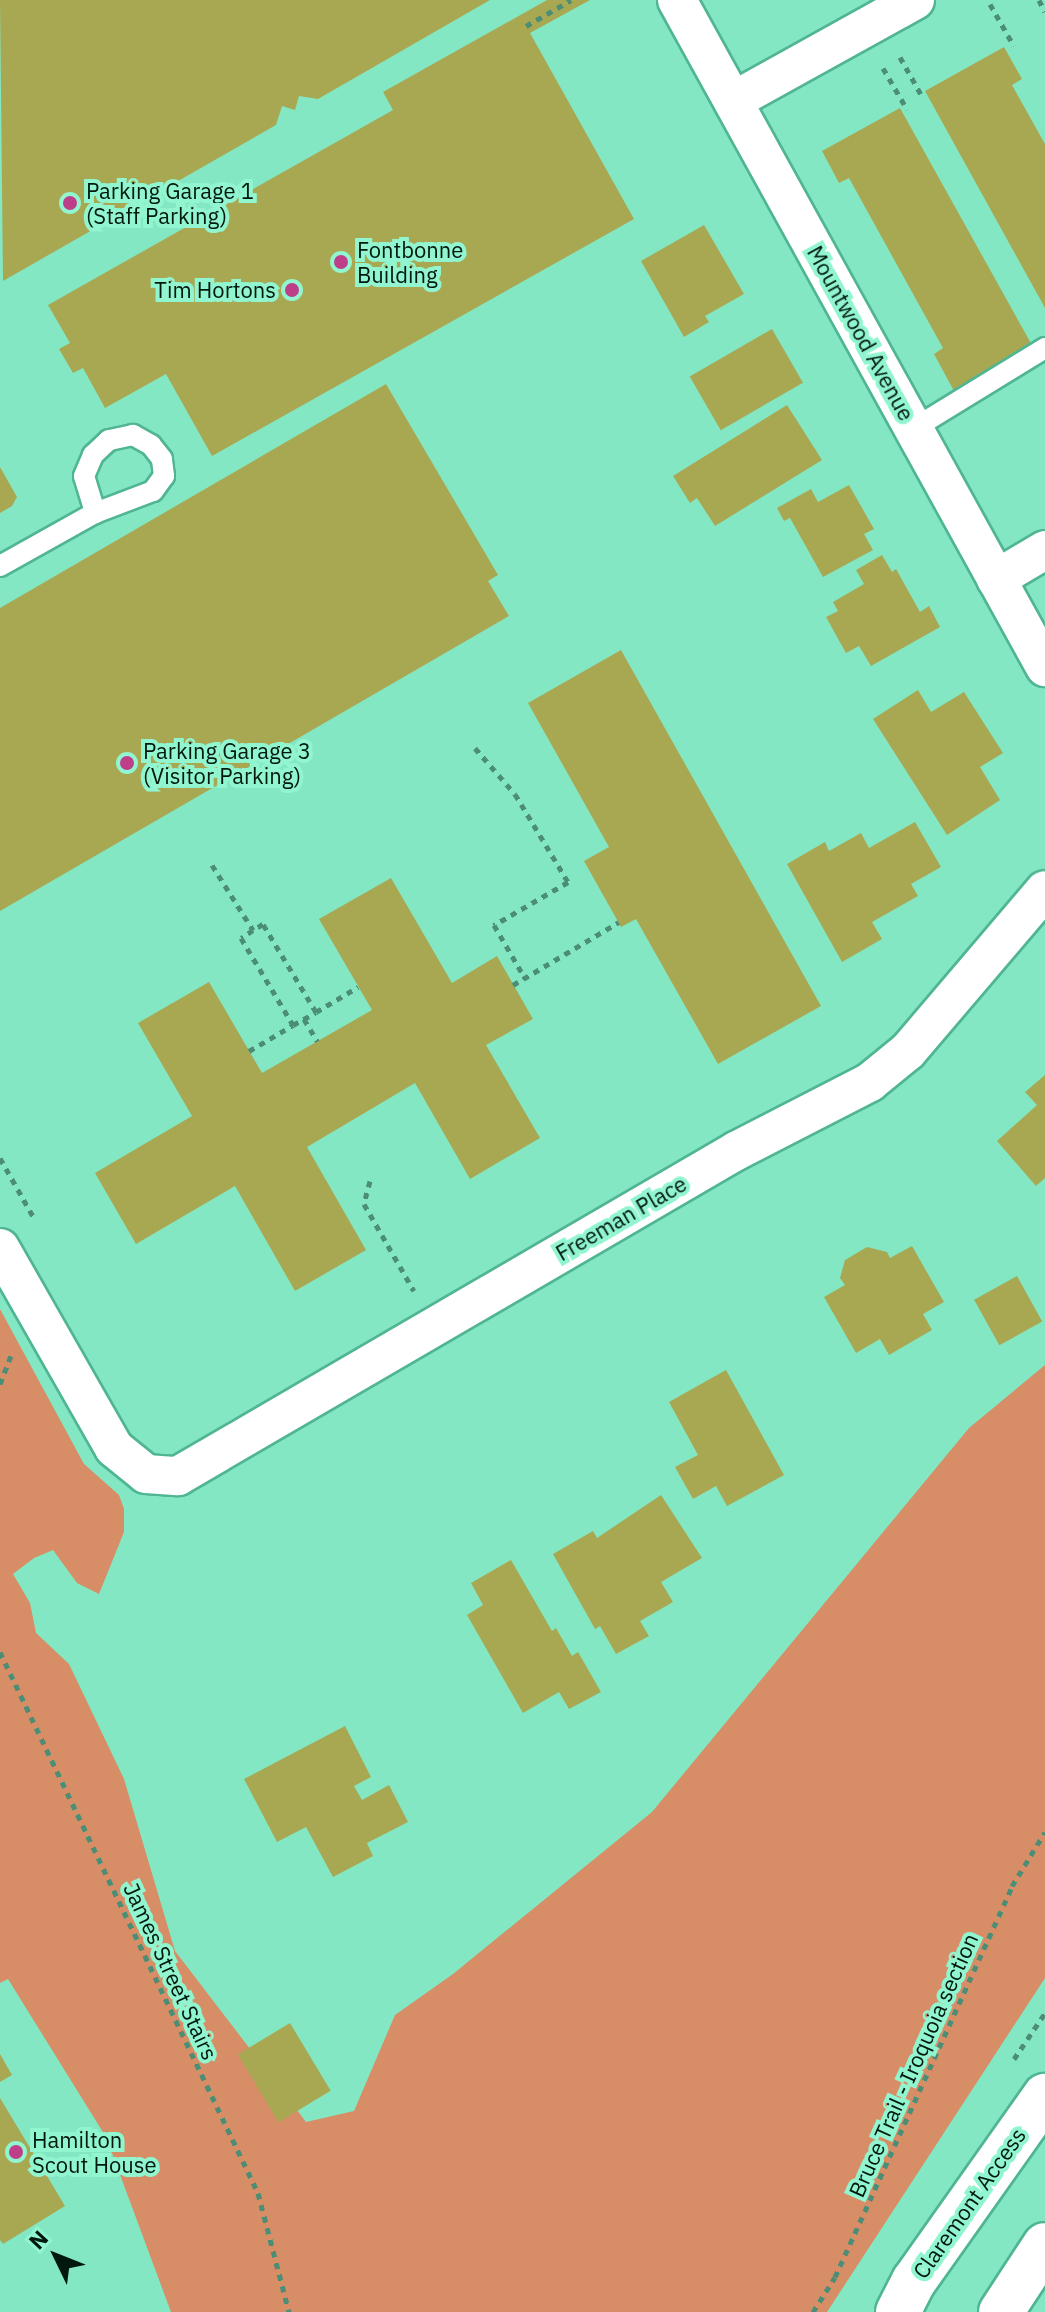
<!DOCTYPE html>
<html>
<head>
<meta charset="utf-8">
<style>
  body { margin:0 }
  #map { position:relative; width:1045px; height:2312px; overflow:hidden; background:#83e7c3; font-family:"IBM Plex Sans",sans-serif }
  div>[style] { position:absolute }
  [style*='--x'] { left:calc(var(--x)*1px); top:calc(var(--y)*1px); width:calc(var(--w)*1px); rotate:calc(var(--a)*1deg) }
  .green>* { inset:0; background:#d78d66 }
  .building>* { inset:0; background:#a9a852; transform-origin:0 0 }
  .path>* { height:5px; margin-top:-2.5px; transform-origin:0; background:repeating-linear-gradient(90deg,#4b8e75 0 6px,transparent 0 12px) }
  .roads { filter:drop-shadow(2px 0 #50b593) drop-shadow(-2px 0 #50b593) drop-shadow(0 2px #50b593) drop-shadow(0 -2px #50b593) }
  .lane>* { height:20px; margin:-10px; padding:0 10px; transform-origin:10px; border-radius:10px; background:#fff }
  .street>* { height:38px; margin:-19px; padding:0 19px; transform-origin:19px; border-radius:19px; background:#fff }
  .primary>* { height:44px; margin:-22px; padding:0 22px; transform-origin:22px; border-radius:22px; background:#fff }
  .dots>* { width:22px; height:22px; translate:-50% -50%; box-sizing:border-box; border:4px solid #91f5d0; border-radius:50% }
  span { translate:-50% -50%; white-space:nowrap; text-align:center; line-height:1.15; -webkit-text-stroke:8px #91f5d0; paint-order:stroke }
  .poi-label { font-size:22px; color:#00180e }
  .left { translate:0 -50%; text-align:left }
  .right { translate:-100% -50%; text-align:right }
  .street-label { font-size:22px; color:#00180e }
  .north { position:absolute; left:16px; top:2216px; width:80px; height:80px; -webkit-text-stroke:6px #91f5d0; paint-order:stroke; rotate:313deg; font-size:22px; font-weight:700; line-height:32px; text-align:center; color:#00180e }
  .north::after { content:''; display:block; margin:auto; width:28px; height:36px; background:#00180e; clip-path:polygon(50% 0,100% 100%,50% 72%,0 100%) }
</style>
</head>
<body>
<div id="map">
  <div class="green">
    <i style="clip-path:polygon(0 1309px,84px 1464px,119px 1495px,124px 1509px,124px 1532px,99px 1594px,77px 1583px,53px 1550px,34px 1558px,13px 1574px,30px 1603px,36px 1633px,69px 1664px,124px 1779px,175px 1951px,306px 2122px,354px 2111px,395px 2015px,453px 1974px,652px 1812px,969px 1428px,1045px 1365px,1045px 1978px,827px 2312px,171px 2312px,106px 2137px,8px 1979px,0 1983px)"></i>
  </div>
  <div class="building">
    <i style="clip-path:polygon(0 0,490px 0,318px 99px,299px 96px,295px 110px,282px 106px,276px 125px,3px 281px)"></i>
    <i style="clip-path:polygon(547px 0,590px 0,530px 33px,634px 219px,212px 456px,166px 374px,105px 408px,83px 368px,73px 373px,59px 349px,70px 343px,48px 305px,393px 110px,383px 92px)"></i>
    <i style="clip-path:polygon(1004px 47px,1022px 79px,1012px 85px,1045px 144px,1045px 308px,925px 91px)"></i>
    <i style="clip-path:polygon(900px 108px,1033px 347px,954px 391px,934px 354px,943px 348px,928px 321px,849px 178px,839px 183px,822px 151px)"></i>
    <i style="clip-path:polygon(704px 225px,744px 294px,705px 316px,709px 322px,684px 337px,641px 261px)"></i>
    <i style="left:772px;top:329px;width:62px;height:95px;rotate:60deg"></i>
    <i style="clip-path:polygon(386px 384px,498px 575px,488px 581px,509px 616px,0 911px,0 608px)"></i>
    <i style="clip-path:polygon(787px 405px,822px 460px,715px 526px,697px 498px,690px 503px,673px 476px)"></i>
    <i style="clip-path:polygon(0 467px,17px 497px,12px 506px,0 513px)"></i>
    <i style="clip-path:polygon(849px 485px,874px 529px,864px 534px,873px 550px,823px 577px,790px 518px,784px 521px,777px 508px,811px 489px,818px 502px)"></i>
    <i style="clip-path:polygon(882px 555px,892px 572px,896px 569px,920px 612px,929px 606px,940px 627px,871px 666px,859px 646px,846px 653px,826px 617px,838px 611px,833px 602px,864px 584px,856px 570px)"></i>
    <i style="clip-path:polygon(621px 650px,821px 1006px,718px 1064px,636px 919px,621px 927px,584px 861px,609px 847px,528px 703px)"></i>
    <i style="clip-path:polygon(918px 690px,931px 712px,964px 692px,1003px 753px,980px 767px,1000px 800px,947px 835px,873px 719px)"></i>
    <i style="clip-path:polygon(915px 822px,941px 867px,911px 884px,918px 896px,872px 922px,882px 939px,842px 962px,787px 864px,825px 842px,829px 851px,861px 833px,869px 848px)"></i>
    <i style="clip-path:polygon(391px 878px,452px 983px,497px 956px,533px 1019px,486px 1045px,540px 1138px,470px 1179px,415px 1083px,307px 1147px,366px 1250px,295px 1291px,235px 1186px,136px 1244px,95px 1173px,192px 1116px,138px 1023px,209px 982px,262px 1073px,372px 1010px,319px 919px)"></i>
    <i style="clip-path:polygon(1045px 1075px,1045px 1178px,1036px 1186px,997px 1141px,1037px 1105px,1025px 1092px)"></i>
    <i style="clip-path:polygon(912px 1246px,944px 1302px,923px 1314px,932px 1330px,889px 1355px,880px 1339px,856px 1353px,824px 1297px,845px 1285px,840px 1278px,845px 1260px,867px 1247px,887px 1252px,890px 1258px)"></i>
    <i style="left:1017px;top:1276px;width:52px;height:49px;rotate:61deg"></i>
    <i style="clip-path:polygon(726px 1370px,784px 1475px,727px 1506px,716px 1486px,693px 1499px,675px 1467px,698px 1455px,669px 1402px)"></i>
    <i style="clip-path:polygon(661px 1495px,702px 1558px,661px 1582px,673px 1602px,640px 1621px,649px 1636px,616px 1654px,600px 1626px,595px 1629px,553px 1554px,593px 1531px,597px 1538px)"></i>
    <i style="clip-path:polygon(511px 1560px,552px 1631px,556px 1628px,572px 1656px,578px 1652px,601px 1692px,569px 1709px,559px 1692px,523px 1713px,467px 1615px,483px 1605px,471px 1583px)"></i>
    <i style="clip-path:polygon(345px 1726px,371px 1777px,354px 1786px,362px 1800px,389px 1785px,408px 1822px,367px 1843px,373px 1856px,333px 1877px,306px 1827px,277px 1842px,244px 1779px)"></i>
    <i style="left:290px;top:2023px;width:79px;height:61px;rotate:59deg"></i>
    <i style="clip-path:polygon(0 2054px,12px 2075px,0 2082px)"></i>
    <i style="clip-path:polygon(0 2098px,65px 2206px,3px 2244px,0 2240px)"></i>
  </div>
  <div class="path">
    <i style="--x:1039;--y:0;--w:13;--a:63"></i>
    <i style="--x:990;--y:4;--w:48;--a:60.3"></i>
    <i style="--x:526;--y:26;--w:52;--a:-30"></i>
    <i style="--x:900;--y:57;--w:47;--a:60.7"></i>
    <i style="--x:883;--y:68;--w:48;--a:59.7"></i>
    <i style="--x:475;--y:748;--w:61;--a:49"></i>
    <i style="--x:515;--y:794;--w:103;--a:58.9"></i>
    <i style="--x:568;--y:882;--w:86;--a:149.8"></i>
    <i style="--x:494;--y:925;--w:61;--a:59.7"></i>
    <i style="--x:212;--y:865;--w:77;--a:57.8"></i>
    <i style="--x:253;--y:930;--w:14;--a:146"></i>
    <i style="--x:241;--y:938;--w:101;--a:59.1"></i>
    <i style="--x:293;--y:1025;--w:26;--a:-29"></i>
    <i style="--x:316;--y:1012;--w:103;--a:-121.1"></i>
    <i style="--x:263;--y:924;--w:12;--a:149"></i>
    <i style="--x:513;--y:985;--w:123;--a:-30.7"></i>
    <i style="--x:316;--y:1012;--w:49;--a:-30.8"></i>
    <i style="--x:304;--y:1019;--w:26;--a:59"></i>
    <i style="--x:249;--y:1051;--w:51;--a:-30.6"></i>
    <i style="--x:0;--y:1158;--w:69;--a:60.5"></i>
    <i style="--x:370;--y:1181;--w:24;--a:105"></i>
    <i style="--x:364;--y:1204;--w:100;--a:60.1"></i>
    <i style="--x:0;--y:1384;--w:31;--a:-69"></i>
    <i style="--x:0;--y:1652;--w:599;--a:64.5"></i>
    <i style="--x:258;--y:2193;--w:123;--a:75.4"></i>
    <i style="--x:1014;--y:2059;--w:55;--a:-56"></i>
    <i style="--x:813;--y:2312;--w:41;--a:-57.8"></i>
    <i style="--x:835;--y:2277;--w:429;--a:-65.6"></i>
    <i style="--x:1012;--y:1886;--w:63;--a:-58.6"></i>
  </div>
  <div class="roads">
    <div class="lane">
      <i style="--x:913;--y:429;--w:155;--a:-31.5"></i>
      <i style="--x:0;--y:566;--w:109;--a:-29.2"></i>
      <i style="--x:95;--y:513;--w:62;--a:-20.8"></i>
      <i style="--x:153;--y:491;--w:19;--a:-54"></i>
      <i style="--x:164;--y:476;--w:17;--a:-97"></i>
      <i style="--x:162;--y:459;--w:18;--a:-128"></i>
      <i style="--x:151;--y:445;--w:21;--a:-151"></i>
      <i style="--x:133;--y:435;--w:25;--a:168"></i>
      <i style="--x:109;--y:440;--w:22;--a:137"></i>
      <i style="--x:93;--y:455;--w:23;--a:113"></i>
      <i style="--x:84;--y:476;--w:39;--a:73"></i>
    </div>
    <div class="street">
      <i style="--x:677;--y:0;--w:762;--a:61.11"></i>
      <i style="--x:733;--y:101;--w:208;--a:-29"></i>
      <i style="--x:996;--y:579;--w:57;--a:-30.6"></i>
      <i style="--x:0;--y:1248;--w:230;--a:60.3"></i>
      <i style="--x:114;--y:1448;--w:41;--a:39.1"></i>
      <i style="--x:146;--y:1474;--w:32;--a:4"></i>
      <i style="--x:178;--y:1476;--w:646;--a:-30.22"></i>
      <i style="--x:736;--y:1151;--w:151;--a:-27.2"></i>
      <i style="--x:870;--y:1082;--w:49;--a:-39.2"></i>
      <i style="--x:908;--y:1051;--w:211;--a:-49.6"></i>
    </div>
    <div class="primary">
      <i style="--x:898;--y:2312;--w:35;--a:-63"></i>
      <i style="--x:914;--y:2281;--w:227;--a:-54.7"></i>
      <i style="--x:1001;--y:2312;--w:80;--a:-56.7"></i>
    </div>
  </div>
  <div class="dots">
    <i style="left:70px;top:203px;background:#be3e8a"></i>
    <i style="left:341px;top:262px;background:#be3e8a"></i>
    <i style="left:292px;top:290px;background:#be3e8a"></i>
    <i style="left:127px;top:763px;background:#be3e8a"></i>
    <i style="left:16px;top:2152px;background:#be3e8a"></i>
  </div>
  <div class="poi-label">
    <span class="left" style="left:86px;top:203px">Parking Garage 1<br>(Staff Parking)</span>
    <span class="left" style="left:357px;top:262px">Fontbonne<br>Building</span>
    <span class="right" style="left:276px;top:290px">Tim Hortons</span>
    <span class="left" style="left:143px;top:763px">Parking Garage 3<br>(Visitor Parking)</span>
    <span class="left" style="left:32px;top:2152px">Hamilton<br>Scout House</span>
  </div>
  <div class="street-label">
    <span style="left:861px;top:333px;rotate:61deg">Mountwood Avenue</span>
    <span style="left:621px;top:1218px;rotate:-30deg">Freeman Place</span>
    <span style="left:171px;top:1971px;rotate:65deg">James Street Stairs</span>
    <span style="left:913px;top:2065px;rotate:-66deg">Bruce Trail - Iroquoia section</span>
    <span style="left:969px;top:2203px;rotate:-55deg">Claremont Access</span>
  </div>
  <div class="north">N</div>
</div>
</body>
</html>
